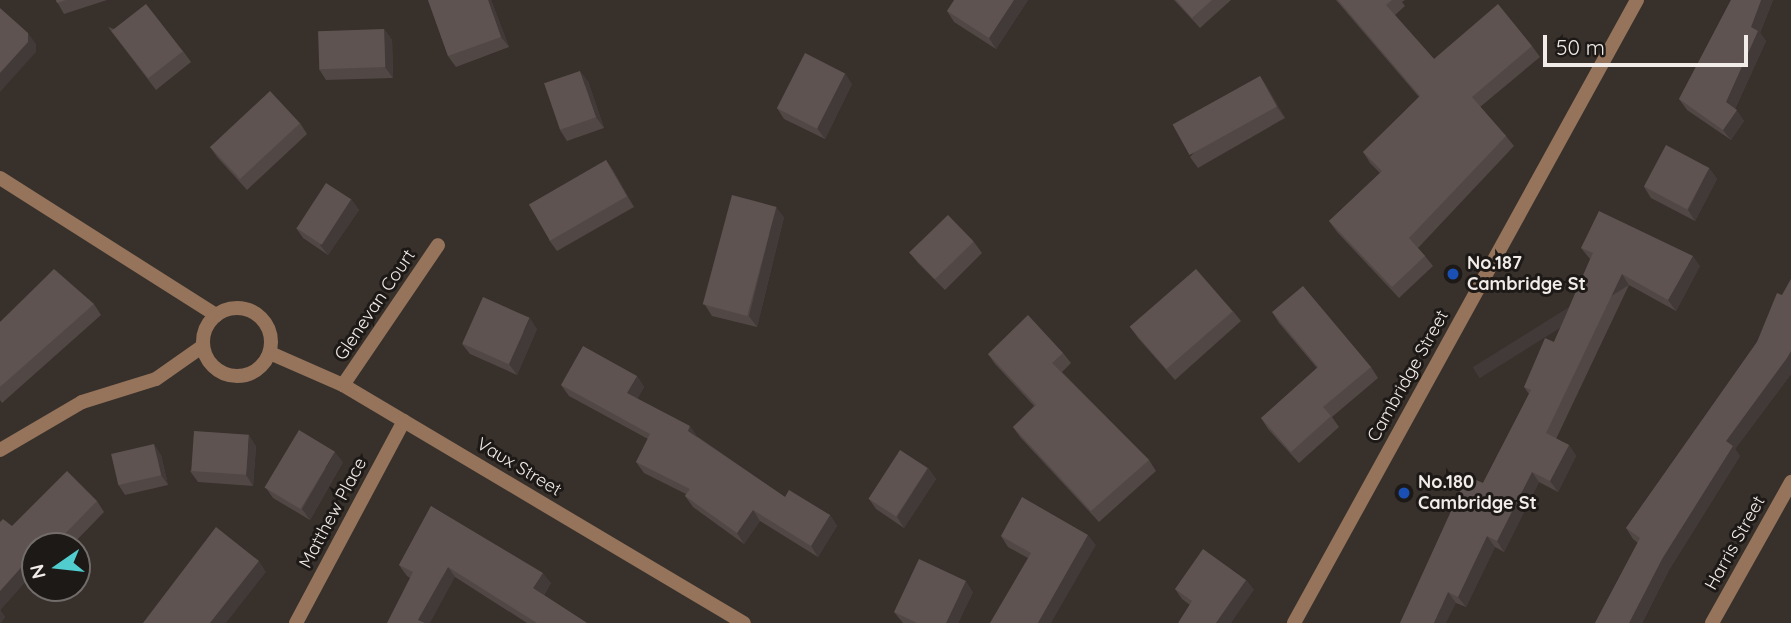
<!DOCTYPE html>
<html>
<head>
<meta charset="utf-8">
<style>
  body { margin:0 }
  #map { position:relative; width:1791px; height:623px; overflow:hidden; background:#38302b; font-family:Quicksand,sans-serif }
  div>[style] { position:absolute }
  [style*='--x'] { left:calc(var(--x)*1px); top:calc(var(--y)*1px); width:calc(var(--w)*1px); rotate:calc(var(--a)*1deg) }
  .street>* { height:14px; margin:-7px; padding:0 7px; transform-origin:7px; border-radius:7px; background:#95745b }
  .street>.ring { margin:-7px; padding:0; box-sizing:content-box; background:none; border:14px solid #95745b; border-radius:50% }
  .wall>* { inset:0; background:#514745 }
  .shaded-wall>* { inset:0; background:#423a38; transform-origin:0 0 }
  .building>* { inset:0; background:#5e5350; transform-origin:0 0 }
  .dots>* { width:19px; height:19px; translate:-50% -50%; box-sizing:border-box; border:4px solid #1d1917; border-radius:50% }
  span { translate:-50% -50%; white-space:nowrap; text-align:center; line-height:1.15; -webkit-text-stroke:6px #1d1917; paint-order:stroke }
  .poi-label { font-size:18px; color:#f2ece9; font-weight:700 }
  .left { translate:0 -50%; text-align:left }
  .street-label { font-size:18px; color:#f2ece9 }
  .north { position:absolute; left:21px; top:532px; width:70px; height:70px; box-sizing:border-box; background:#1d1917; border:2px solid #726d6b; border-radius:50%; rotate:256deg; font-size:19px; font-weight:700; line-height:28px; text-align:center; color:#f2ece9 }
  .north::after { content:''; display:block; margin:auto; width:24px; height:32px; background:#52cdcf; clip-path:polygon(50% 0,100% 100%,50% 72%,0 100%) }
  .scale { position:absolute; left:1543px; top:35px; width:205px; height:32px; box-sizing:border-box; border:4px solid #f2ece9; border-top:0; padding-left:9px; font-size:21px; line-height:24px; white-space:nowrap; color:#f2ece9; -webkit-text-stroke:5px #1d1917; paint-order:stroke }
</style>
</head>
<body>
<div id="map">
  <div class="street">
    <i style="--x:0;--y:178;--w:256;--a:32.4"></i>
    <i class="ring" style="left:203px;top:308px;width:54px;height:54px"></i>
    <i style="--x:270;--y:353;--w:80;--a:23.7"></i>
    <i style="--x:343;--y:385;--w:466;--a:30.7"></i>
    <i style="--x:343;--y:385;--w:169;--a:-55.8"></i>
    <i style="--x:0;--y:450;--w:95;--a:-30.3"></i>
    <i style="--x:82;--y:402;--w:77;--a:-17.3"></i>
    <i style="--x:156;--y:379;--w:57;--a:-35.1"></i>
    <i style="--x:296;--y:623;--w:229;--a:-61.9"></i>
    <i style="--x:1294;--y:623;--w:711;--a:-61.16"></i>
    <i style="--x:1712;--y:623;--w:162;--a:-60.7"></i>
  </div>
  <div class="wall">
    <i style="clip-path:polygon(56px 0,107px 0,64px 14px)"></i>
    <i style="clip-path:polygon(428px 0,491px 0,509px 47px,456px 67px,448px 56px)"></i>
    <i style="clip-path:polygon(1028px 0,996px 49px,954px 22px,947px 11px)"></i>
    <i style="clip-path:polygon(1174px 0,1231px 0,1200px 28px)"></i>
    <i style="clip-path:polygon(1336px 0,1405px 0,1402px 2px,1405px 6px,1395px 15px,1434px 59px,1532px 46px,1540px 57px,1480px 107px,1506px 136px,1514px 146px,1418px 248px,1425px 256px,1433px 266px,1399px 298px,1337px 232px,1329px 221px,1380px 173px,1370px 163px,1363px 152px,1419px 97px)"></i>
    <i style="clip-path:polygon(1731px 0,1773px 0,1760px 33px,1766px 41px,1735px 109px,1744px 121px,1731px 140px,1687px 110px,1679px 99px)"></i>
    <i style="clip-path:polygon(108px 27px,183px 51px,191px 62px,156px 90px)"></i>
    <i style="clip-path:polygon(384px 29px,392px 40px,393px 78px,326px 80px,319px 69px)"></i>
    <i style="clip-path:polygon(1260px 76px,1267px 87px,1285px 118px,1198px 168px,1190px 157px)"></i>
    <i style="clip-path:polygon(588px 81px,604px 128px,567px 141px,560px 130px)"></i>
    <i style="clip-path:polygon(852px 84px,825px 139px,784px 119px,777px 108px)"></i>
    <i style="clip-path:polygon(300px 123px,307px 134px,247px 190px,217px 157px,210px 147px)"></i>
    <i style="clip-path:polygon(606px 160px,613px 170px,634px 207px,557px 251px,549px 240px)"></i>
    <i style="clip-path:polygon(1709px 168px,1717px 179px,1695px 221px,1651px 198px,1644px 187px)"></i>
    <i style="clip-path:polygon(351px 199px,359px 210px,328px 255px,303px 238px,296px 228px)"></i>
    <i style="clip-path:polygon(784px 217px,757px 327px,712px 316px,705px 305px)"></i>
    <i style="clip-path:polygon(974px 242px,982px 253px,945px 290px,918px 263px,910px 253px)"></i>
    <i style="clip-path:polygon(1581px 248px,1700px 266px,1676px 311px,1629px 285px,1556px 439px,1569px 445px,1576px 456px,1558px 492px,1539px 482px,1504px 552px,1495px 547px,1466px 607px,1456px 603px,1400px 623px,1483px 483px,1529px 394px,1524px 387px,1554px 342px,1590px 259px)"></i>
    <i style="clip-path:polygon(1791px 279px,1791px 374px,1735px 449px,1740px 456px,1669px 570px,1642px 623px,1595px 623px,1638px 543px,1633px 539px,1626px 528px,1757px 342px)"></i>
    <i style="clip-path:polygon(94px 304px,101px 315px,2px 403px,0 400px,0 322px)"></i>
    <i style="clip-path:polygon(1233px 311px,1241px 321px,1175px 380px,1138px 338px,1131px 328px)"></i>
    <i style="clip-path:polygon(1272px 312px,1371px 367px,1378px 378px,1332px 417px,1339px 427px,1299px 463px,1268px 429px,1261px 418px,1317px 368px,1279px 323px)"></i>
    <i style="clip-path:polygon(537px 329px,517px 375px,470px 354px,462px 344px)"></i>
    <i style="clip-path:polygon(1063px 353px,1071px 363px,1062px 372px,1149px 460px,1156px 471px,1099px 522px,1020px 437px,1013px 427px,1034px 406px,995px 364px,988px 354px)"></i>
    <i style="clip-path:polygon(637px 376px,644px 387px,637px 399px,698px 437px,785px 497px,830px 515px,837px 526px,818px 557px,760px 521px,744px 544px,693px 507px,685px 496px,686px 494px,644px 473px,636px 462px,648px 439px,569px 396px,561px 385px)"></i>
    <i style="clip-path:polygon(256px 446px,253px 486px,198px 482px,190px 471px)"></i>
    <i style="clip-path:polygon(161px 455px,168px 485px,125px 495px,118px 484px)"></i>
    <i style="clip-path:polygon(343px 462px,310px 520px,273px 498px,266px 488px)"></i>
    <i style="clip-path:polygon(928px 468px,936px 479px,904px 528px,876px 509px,869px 499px)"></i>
    <i style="clip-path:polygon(97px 501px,104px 512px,71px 546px,35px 546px,35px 571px,0 610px,5px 617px,0 623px,0 522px,12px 526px)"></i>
    <i style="clip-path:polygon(431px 506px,551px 583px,544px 595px,587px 623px,527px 623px,455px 577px,410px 578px,407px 576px,399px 565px)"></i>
    <i style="clip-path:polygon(1001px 536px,1096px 545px,1028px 558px,1008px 547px)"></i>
    <i style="clip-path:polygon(1246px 580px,1254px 590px,1190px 605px,1182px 599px,1175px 589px)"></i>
    <i style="clip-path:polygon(973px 592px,958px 623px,903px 623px,894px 612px)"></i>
  </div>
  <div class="shaded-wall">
    <i style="clip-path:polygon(488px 0,491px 0,509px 47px,501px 37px)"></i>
    <i style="clip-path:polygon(1014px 0,1028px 0,996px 49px,989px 38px)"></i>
    <i style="clip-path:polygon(1761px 0,1773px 0,1760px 33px,1766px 41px,1733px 113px,1726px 102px,1751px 27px)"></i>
    <i style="clip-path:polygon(384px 29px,392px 40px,393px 78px,385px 67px)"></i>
    <i style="clip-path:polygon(28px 33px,36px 44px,36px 52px,0 92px,0 73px)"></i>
    <i style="clip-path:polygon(580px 71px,588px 81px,604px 128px,596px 117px)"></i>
    <i style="clip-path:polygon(845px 73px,852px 84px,825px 139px,817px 128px)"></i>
    <i style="clip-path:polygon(1260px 76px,1267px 87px,1285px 118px,1277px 107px)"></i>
    <i style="clip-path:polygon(1737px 110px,1744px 121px,1731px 140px,1723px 130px)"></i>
    <i style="clip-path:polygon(606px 160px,613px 170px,634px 207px,627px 196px)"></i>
    <i style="clip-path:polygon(1709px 168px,1717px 179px,1695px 221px,1688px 210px)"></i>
    <i style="clip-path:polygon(351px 199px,359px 210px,328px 255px,320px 245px)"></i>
    <i style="clip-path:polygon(776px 207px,784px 217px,757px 327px,749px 316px)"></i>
    <i style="clip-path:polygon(1693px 256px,1700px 266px,1676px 311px,1668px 300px)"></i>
    <i style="left:1622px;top:274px;width:13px;height:176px;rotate:58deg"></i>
    <i style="clip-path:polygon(530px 318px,537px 329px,517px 375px,509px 364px)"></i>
    <i style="clip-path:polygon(1791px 351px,1791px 374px,1735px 449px,1740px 456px,1669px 570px,1642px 623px,1629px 623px,1662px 559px,1726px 441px)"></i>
    <i style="clip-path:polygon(637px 376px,644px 387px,635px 404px,627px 393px)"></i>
    <i style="clip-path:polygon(690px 426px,698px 437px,695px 442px,688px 431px)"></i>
    <i style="clip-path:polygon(249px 435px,256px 446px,253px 486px,246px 475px)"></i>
    <i style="clip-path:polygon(154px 444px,161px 455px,168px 485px,161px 475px)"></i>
    <i style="clip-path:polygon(1569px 445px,1576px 456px,1558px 492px,1550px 481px)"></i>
    <i style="clip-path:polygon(335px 452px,343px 462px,310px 520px,302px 509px)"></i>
    <i style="clip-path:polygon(928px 468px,936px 479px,904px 528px,897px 517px)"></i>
    <i style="clip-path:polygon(1532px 472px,1539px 482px,1504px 552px,1497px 541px)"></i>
    <i style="clip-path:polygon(753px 510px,760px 521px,744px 544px,737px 533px)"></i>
    <i style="clip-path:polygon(830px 515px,837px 526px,818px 557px,811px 546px)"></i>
    <i style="clip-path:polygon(1088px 535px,1096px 545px,1051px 623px,1038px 623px)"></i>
    <i style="clip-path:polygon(1487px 536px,1495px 547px,1466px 607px,1458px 597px)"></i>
    <i style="clip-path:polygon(46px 540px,50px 546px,40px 546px)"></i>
    <i style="clip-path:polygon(35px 552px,35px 571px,0 610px,5px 617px,1px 623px,0 623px,0 591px)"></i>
    <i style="clip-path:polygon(259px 561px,266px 572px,226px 623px,210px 623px)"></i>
    <i style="clip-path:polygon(448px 567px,455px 577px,430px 623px,421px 623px,418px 620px)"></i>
    <i style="clip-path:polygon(543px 573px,551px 583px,541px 599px,533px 588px)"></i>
    <i style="clip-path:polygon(1246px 580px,1254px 590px,1231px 623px,1216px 623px)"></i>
    <i style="clip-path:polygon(966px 581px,973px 592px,958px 623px,946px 623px)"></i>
    <i style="clip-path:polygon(1448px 592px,1456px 603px,1446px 623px,1434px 623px)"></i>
  </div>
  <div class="building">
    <i style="clip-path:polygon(56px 0,66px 0,57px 3px)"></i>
    <i style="clip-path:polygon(428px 0,488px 0,501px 37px,448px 56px)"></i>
    <i style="clip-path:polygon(954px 0,1014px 0,989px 38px,947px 11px)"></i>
    <i style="clip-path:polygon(1176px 0,1212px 0,1192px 18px)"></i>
    <i style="clip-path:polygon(1338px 0,1392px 0,1386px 5px,1434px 59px,1498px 4px,1532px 46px,1472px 97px,1506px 136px,1409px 238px,1425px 256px,1392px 287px,1329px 221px,1382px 171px,1363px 152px,1420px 96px)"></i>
    <i style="clip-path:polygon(1731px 0,1761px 0,1751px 27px,1758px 31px,1726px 102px,1737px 110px,1723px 130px,1679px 99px)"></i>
    <i style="left:146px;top:4px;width:60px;height:44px;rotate:52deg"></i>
    <i style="clip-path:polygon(0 8px,28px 33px,28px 42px,0 73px)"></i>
    <i style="left:384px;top:29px;width:38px;height:66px;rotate:88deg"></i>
    <i style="left:805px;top:53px;width:45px;height:62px;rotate:27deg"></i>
    <i style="left:580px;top:71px;width:49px;height:38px;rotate:71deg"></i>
    <i style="left:1260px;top:76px;width:35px;height:100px;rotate:61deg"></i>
    <i style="left:270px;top:91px;width:44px;height:82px;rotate:47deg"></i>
    <i style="left:1666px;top:145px;width:49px;height:47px;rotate:28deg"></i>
    <i style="left:606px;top:160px;width:42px;height:89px;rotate:60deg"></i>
    <i style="left:326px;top:183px;width:30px;height:54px;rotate:33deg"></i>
    <i style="left:732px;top:195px;width:46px;height:113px;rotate:15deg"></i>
    <i style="clip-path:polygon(1599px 211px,1693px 256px,1668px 300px,1622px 274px,1546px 433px,1569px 445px,1550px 481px,1532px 472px,1497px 541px,1487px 536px,1458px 597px,1448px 592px,1434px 623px,1400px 623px,1467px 476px,1483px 483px,1531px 390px,1524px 387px,1545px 338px,1554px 342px,1593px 253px,1581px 248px)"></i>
    <i style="left:948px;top:215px;width:37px;height:54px;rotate:46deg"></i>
    <i style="clip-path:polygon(54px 269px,94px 304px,0 387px,0 322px)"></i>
    <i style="left:1196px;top:269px;width:56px;height:88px;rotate:49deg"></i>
    <i style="clip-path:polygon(1791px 279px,1791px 351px,1787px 358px,1726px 441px,1733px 446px,1662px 559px,1629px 623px,1595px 623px,1640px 538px,1626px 528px,1757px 342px,1777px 293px,1782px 295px)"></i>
    <i style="clip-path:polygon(1303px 286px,1371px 367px,1323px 407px,1331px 416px,1291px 452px,1261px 418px,1318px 367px,1272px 312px)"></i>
    <i style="left:483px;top:297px;width:51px;height:51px;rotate:24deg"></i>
    <i style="clip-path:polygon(1028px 315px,1063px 353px,1052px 363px,1149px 460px,1091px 511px,1013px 427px,1036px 405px,988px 354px)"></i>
    <i style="clip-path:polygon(583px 346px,637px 376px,627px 393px,690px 426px,688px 431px,785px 497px,789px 490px,830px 515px,811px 546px,753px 510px,737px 533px,685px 496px,690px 489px,636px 462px,650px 434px,561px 385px)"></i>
    <i style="left:299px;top:430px;width:42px;height:67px;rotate:31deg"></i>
    <i style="left:194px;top:431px;width:55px;height:40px;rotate:4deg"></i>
    <i style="left:154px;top:444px;width:32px;height:44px;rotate:77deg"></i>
    <i style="left:900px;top:450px;width:33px;height:58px;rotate:33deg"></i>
    <i style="clip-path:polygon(67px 471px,97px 501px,53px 546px,46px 540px,40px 546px,35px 546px,35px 552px,0 591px,0 522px,3px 519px,12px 526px)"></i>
    <i style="clip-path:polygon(1022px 497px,1088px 535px,1038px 623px,990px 623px,1031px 553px,1001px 536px)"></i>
    <i style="clip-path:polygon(431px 506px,543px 573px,533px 588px,587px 623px,537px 623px,448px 567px,418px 620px,425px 623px,387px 623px,413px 572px,399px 565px)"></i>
    <i style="clip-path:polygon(216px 527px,259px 561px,210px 623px,143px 623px)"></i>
    <i style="clip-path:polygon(1203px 549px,1246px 580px,1216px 623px,1178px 623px,1192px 601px,1175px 589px)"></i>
    <i style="clip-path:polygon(919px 559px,966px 581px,946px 623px,917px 623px,894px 612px)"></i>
  </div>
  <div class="dots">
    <i style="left:1453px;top:274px;background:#1a4fb4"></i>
    <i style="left:1404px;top:493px;background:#1a4fb4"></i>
  </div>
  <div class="poi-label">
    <span class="left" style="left:1467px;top:274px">No.187<br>Cambridge St</span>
    <span class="left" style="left:1418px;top:493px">No.180<br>Cambridge St</span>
  </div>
  <div class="street-label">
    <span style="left:375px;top:305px;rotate:-56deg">Glenevan Court</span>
    <span style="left:1408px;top:376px;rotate:-61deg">Cambridge Street</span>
    <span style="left:519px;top:467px;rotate:31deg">Vaux Street</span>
    <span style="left:333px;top:513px;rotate:-62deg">Matthew Place</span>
    <span style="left:1735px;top:543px;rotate:-61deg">Harris Street</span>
  </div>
  <div class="north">N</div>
  <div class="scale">50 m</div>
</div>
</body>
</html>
